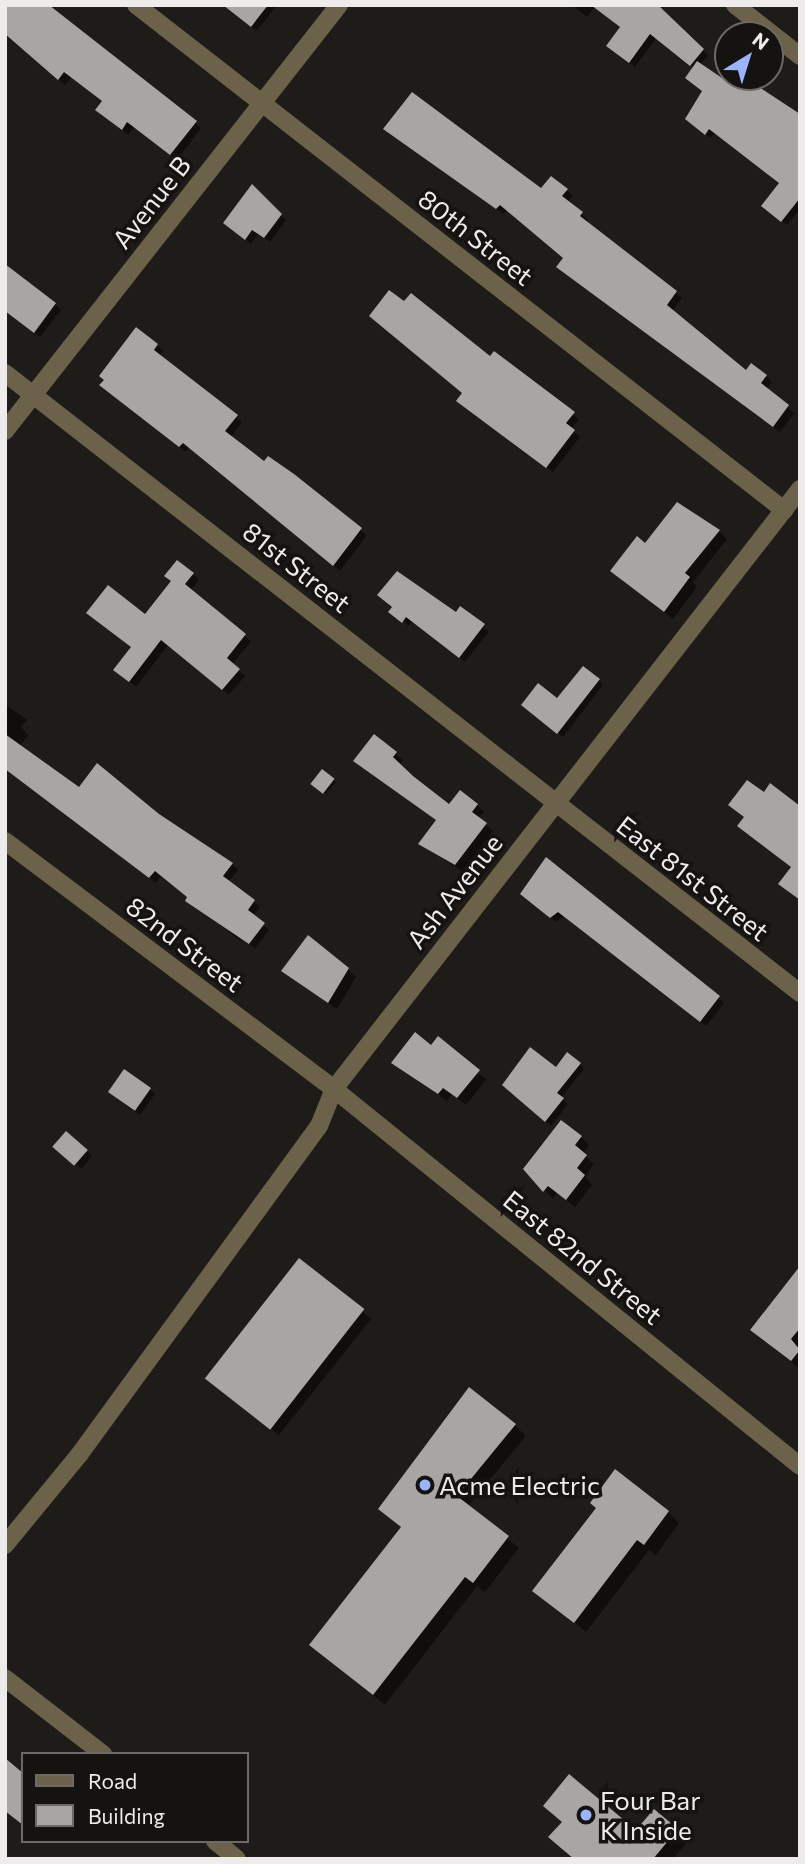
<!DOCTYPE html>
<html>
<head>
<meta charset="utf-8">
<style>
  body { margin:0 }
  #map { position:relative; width:805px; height:1864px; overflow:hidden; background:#1d1c19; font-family:Commissioner,sans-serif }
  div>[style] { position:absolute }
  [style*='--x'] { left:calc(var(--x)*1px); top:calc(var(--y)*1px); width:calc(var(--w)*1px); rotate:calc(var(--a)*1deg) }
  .shadow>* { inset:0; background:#0007; transform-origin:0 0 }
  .building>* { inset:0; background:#a7a6a2; transform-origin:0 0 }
  .minor>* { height:18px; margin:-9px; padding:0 9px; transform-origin:9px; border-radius:9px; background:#6c624a }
  .tertiary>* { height:18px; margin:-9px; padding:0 9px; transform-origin:9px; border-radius:9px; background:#6c624a }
  .dots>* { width:19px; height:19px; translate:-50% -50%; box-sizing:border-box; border:4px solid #141310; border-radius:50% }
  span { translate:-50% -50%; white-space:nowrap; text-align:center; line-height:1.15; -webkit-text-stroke:7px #141310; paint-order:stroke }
  .street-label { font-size:26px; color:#edecea }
  .poi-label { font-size:26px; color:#edecea }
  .left { translate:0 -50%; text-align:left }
  .frame { position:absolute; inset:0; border:7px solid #edecea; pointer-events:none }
  .legend { position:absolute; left:21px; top:1752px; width:228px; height:91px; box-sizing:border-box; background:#141310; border:2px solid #6b6a67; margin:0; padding:9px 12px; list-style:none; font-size:21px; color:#edecea }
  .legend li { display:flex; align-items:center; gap:14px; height:35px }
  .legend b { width:35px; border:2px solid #6b6a67 }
  .north { position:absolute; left:714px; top:21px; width:70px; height:70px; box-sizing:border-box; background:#141310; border:2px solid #6b6a67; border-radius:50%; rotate:38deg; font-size:19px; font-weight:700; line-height:28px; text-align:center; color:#edecea }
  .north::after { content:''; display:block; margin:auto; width:24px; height:32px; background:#9ab5fd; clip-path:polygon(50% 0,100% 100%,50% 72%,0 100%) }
</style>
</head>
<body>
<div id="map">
  <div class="shadow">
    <i style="clip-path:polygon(5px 5px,195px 122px,201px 128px,177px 160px,134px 127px,128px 135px,104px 116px,104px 102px,71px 77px,65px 85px,5px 35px)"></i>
    <i style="clip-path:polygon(224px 5px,277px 5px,257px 31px)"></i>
    <i style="clip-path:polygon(572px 5px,653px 5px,708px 55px,700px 65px,725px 82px,729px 77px,742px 77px,800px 116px,800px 209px,787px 225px,768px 210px,781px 184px,715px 133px,710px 138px,692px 124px,704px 92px,695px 68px,656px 38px,635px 67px,614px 51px,622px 28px,595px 7px,587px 17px)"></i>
    <i style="clip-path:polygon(392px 135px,542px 190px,567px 190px,573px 196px,568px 202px,588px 220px,586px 223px,682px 298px,672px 312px,746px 373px,766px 376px,772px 382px,766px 390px,794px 413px,780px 432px,565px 273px,565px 259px,507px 210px,503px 214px)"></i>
    <i style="clip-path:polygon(252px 187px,286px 220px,270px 242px,258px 234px,251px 244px,225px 223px)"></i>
    <i style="clip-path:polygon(55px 304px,61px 310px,40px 337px,5px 310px)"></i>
    <i style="clip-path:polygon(157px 345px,163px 351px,159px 356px,242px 422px,231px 437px,367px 535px,340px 571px,189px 447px,186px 452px,108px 391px)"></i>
    <i style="clip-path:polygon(490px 359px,579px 419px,571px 429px,580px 437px,553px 472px,465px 407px,464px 393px)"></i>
    <i style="clip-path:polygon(719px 531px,727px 539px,693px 582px,697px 587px,673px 619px,620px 579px,645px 545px)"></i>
    <i style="clip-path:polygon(193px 574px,199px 580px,190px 591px,251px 641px,232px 665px,245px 676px,229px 695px,168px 645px,136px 687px,122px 676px,146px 616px)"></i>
    <i style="clip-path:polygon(379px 595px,456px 614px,489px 631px,465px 662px,412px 621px,408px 626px)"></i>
    <i style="clip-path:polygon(599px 680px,603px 685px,563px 737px,528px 709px)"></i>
    <i style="clip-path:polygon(5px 704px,27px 720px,21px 727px,28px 735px,11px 758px,5px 754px)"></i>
    <i style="clip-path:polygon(375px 737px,403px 760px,399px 765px,450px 806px,477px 805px,484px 812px,478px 818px,493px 831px,462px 871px,420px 844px,438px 821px,355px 761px)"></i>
    <i style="clip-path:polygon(42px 760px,79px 790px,158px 816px,232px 864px,238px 870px,228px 882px,260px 907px,253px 916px,269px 930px,255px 948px,242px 938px,240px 941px,161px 875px,156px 883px,17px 777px)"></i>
    <i style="left:323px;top:771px;width:17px;height:16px;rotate:40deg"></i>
    <i style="clip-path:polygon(547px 859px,724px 1003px,706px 1026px,565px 916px,556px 922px,527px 899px)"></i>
    <i style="clip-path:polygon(348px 969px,356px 977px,337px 1009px,283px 971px)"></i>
    <i style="clip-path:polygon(432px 1048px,487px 1079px,466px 1105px,452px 1094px,447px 1101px,393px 1063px)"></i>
    <i style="clip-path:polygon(580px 1064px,584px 1069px,561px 1098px,568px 1104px,551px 1126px,509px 1090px)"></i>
    <i style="clip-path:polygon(150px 1089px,155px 1094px,140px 1115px,115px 1097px)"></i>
    <i style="clip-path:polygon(581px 1137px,589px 1145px,583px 1154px,594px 1164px,585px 1177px,592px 1185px,575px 1207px,557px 1193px,553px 1199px,526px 1169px)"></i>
    <i style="clip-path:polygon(87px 1151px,92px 1156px,82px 1169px,61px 1152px)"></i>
    <i style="clip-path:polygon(800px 1269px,800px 1369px,752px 1330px)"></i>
    <i style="clip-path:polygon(362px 1311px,371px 1319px,279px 1435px,216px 1387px)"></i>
    <i style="clip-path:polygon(515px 1425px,526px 1436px,468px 1506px,519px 1548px,485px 1592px,477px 1586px,385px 1705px,312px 1645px,402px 1528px,381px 1509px)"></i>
    <i style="clip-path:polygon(668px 1512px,679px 1523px,656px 1555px,649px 1550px,586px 1632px,535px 1591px)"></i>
    <i style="clip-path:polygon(654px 1811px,688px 1841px,673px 1859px,574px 1859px,563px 1823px,636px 1833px)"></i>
  </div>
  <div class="building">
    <i style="clip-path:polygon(5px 5px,49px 5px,197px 121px,170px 155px,127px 122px,122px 130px,95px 110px,102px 101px,64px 72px,58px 80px,5px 34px)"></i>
    <i style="clip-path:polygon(223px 5px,268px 5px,251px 27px)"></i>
    <i style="clip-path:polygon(591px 5px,658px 5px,704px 49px,690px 66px,650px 34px,629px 63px,606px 46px,620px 27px)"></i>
    <i style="clip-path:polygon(697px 61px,725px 80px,744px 77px,800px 114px,800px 198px,781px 222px,761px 206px,779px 183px,709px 129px,705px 135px,685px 119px,702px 91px,685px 78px)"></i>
    <i style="clip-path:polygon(412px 92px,541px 188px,551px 176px,568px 189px,562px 196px,583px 212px,580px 216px,677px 291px,667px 305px,746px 370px,751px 363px,767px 375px,761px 383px,789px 405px,773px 427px,556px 267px,563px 258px,500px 205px,496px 209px,383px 129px)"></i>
    <i style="clip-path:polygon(252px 184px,282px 214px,264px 238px,252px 230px,245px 240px,223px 223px)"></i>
    <i style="clip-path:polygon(5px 264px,56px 303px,34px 333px,5px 311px)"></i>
    <i style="clip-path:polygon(389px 290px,404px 301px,411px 293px,490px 356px,494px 351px,575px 412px,566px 423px,575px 430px,546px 468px,456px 401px,462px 393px,369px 316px)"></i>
    <i style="clip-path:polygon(136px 327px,158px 344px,154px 350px,238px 415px,225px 431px,264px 461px,268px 456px,294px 474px,362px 528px,333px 566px,183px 443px,179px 447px,99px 385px,104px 380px,99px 376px)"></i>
    <i style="clip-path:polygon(677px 502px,720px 530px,685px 573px,690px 577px,664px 612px,610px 571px,637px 536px,645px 543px)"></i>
    <i style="clip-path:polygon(177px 560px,194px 573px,185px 584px,246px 634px,227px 658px,240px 669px,222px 690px,161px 640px,129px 682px,113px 670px,131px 647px,86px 613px,108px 585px,145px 614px,171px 581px,164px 576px)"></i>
    <i style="clip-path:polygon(397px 571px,456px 612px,460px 606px,485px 624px,459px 658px,406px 617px,402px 623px,388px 612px,392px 607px,377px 595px)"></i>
    <i style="clip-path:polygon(583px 666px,600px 679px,557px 734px,521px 705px,538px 683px,557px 698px)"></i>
    <i style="clip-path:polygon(5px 734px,79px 787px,97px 763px,159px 814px,233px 863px,223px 876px,255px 900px,248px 910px,265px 923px,249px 944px,185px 901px,187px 897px,155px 871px,149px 878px,5px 769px)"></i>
    <i style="clip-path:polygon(374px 734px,397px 752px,393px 757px,413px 776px,449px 804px,460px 790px,478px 804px,472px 812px,487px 823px,455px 865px,418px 844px,436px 820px,353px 761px)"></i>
    <i style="left:322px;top:769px;width:16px;height:19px;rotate:38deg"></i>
    <i style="clip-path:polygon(747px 780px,764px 792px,770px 783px,800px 806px,800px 900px,778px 884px,791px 867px,737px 826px,744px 817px,728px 805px)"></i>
    <i style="clip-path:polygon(546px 857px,720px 996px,700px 1022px,558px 912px,550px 918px,520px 894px)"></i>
    <i style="clip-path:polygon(308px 935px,349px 968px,328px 1003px,281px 971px)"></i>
    <i style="clip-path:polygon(415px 1032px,431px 1045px,438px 1036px,480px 1070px,457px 1098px,443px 1088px,438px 1094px,391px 1063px)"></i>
    <i style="clip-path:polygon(530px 1047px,556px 1067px,567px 1052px,581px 1063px,557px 1093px,564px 1098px,545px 1122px,502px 1085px)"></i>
    <i style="left:124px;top:1069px;width:33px;height:28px;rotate:35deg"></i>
    <i style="clip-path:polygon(561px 1120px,582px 1136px,575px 1145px,587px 1155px,577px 1168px,585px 1175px,566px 1200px,548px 1186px,543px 1192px,523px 1169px)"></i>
    <i style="left:66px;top:1131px;width:29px;height:21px;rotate:41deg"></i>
    <i style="left:299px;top:1258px;width:83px;height:153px;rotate:38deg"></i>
    <i style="clip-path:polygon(800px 1266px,800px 1328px,791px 1339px,800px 1350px,791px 1361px,750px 1330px)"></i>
    <i style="clip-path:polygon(469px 1387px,516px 1424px,457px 1496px,509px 1536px,473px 1583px,465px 1577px,373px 1695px,309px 1645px,401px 1527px,378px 1509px)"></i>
    <i style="clip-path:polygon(615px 1469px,669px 1511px,644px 1545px,637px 1540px,574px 1623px,532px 1591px,596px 1508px,590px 1503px)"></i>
    <i style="clip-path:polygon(5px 1758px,23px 1773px,23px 1825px,5px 1811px)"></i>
    <i style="clip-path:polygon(569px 1774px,636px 1830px,654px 1809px,678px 1829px,653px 1859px,574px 1859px,548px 1837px,562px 1822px,543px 1806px)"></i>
  </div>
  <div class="minor">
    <i style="--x:136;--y:5;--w:822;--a:37.93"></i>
    <i style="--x:735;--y:5;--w:83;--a:38.1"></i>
    <i style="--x:5;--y:373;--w:1008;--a:37.95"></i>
    <i style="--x:5;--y:431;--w:541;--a:-51.9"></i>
    <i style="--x:5;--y:1545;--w:117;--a:-50.6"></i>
    <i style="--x:79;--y:1455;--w:407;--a:-53.9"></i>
    <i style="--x:319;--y:1126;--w:40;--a:-68"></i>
    <i style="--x:334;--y:1089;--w:760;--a:-52.16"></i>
    <i style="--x:5;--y:1678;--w:124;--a:37.8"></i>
    <i style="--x:215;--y:1841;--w:28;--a:39"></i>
  </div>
  <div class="tertiary">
    <i style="--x:5;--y:841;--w:412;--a:37"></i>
    <i style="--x:334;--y:1089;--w:599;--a:38.97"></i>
  </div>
  <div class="dots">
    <i style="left:425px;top:1485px;background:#9ab5fd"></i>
    <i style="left:586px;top:1815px;background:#9ab5fd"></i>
  </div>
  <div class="street-label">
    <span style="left:151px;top:202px;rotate:-52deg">Avenue B</span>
    <span style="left:476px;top:237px;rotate:38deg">80th Street</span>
    <span style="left:297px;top:567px;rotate:38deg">81st Street</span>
    <span style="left:693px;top:878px;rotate:38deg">East 81st Street</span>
    <span style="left:454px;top:891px;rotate:-52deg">Ash Avenue</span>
    <span style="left:185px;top:944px;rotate:37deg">82nd Street</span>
    <span style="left:583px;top:1257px;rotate:39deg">East 82nd Street</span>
  </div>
  <div class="poi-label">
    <span class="left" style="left:439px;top:1485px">Acme Electric</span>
    <span class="left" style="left:600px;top:1815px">Four Bar<br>K Inside</span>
  </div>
  <div class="frame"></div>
  <ul class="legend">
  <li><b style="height:9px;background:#6c624a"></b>Road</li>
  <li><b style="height:19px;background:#a7a6a2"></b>Building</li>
  </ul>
  <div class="north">N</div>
</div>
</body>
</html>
